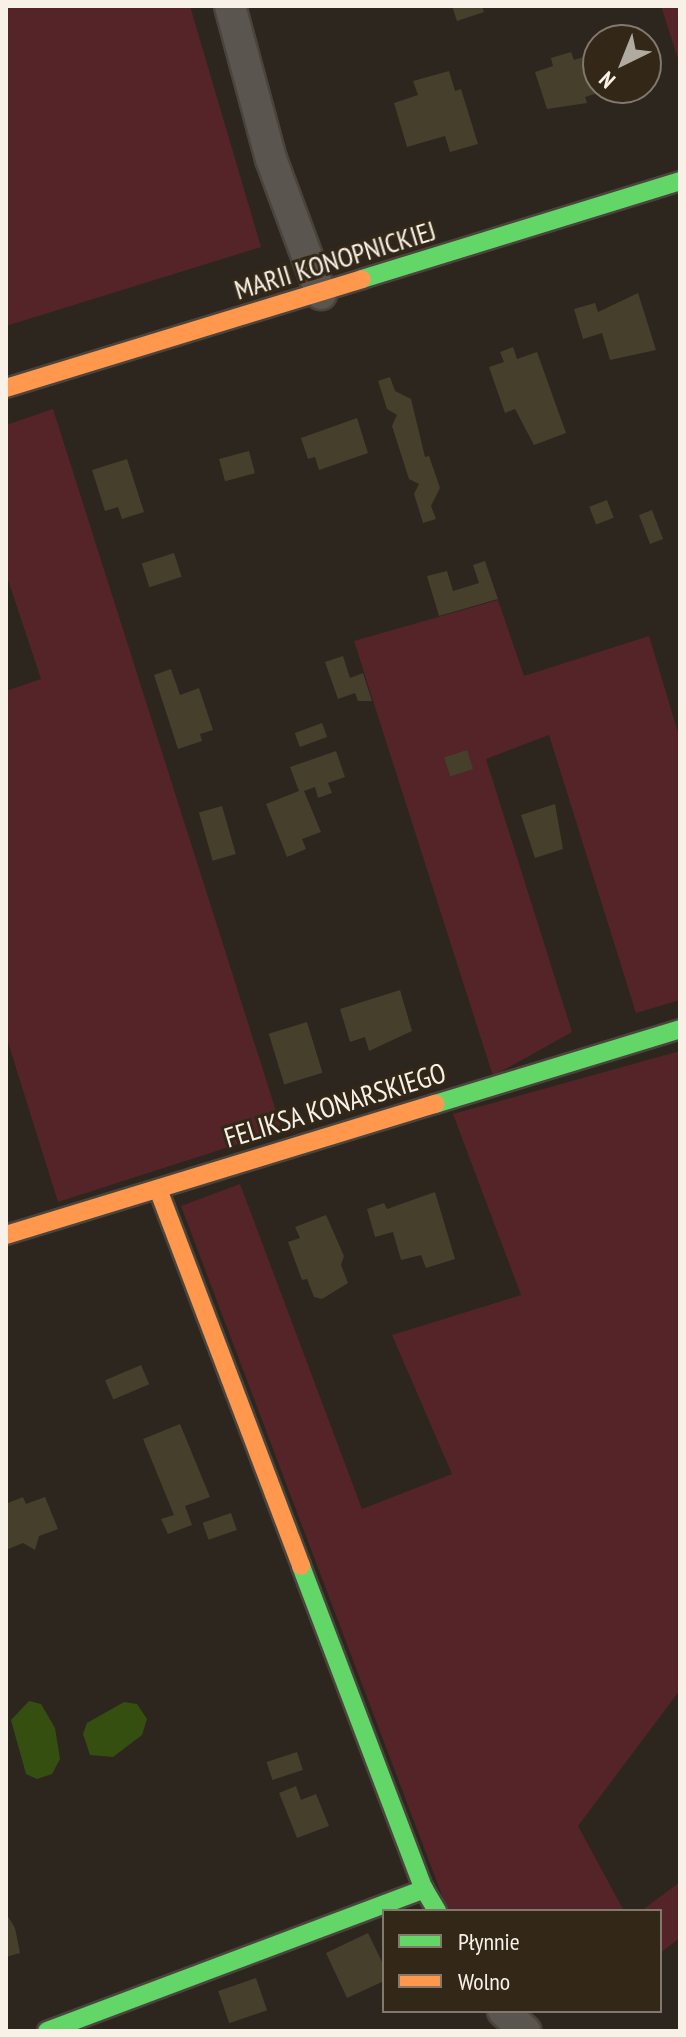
<!DOCTYPE html>
<html>
<head>
<meta charset="utf-8">
<style>
  body { margin:0 }
  #map { position:relative; width:686px; height:2037px; overflow:hidden; background:#2d261e; font-family:"PT Sans Narrow",sans-serif }
  div>[style] { position:absolute }
  [style*='--x'] { left:calc(var(--x)*1px); top:calc(var(--y)*1px); width:calc(var(--w)*1px); rotate:calc(var(--a)*1deg) }
  .green>* { inset:0; background:#542428 }
  .water>* { inset:0; background:#354f11 }
  .building>* { inset:0; background:#453f2b; transform-origin:0 0 }
  .roads { filter:drop-shadow(2px 0 #4a443d) drop-shadow(-2px 0 #4a443d) drop-shadow(0 2px #4a443d) drop-shadow(0 -2px #4a443d) }
  .street>* { height:30px; margin:-15px; padding:0 15px; transform-origin:15px; border-radius:15px; background:#5a554f }
  .fast>* { height:18px; margin:-9px; padding:0 9px; transform-origin:9px; border-radius:9px; background:#63d668 }
  .slow>* { height:18px; margin:-9px; padding:0 9px; transform-origin:9px; border-radius:9px; background:#ff974d }
  span { translate:-50% -50%; white-space:nowrap; text-align:center; line-height:1.15; -webkit-text-stroke:6px #332718; paint-order:stroke }
  .street-label { font-size:28px; color:#f8f1e7 }
  .frame { position:absolute; inset:0; border:8px solid #f8f1e7; pointer-events:none }
  .legend { position:absolute; left:382px; top:1909px; width:280px; height:104px; box-sizing:border-box; background:#332718; border:2px solid #82786b; margin:0; padding:10px 14px; list-style:none; font-size:24px; color:#f8f1e7 }
  .legend li { display:flex; align-items:center; gap:16px; height:40px }
  .legend b { width:40px; border:2px solid #82786b }
  .north { position:absolute; left:582px; top:24px; width:80px; height:80px; box-sizing:border-box; background:#332718; border:2px solid #82786b; border-radius:50%; rotate:223deg; font-size:22px; font-weight:700; line-height:32px; text-align:center; color:#f8f1e7 }
  .north::after { content:''; display:block; margin:auto; width:28px; height:36px; background:#b1aaa1; clip-path:polygon(50% 0,100% 100%,50% 72%,0 100%) }
</style>
</head>
<body>
<div id="map">
  <div class="green">
    <i style="clip-path:polygon(6px 6px,190px 6px,261px 247px,6px 326px)"></i>
    <i style="clip-path:polygon(661px 6px,680px 6px,680px 65px)"></i>
    <i style="clip-path:polygon(53px 409px,282px 1130px,58px 1202px,6px 1036px,6px 691px,41px 679px,6px 574px,6px 425px)"></i>
    <i style="clip-path:polygon(498px 600px,524px 676px,649px 636px,680px 739px,680px 1000px,636px 1013px,549px 735px,486px 759px,572px 1032px,493px 1076px,354px 641px)"></i>
    <i style="clip-path:polygon(680px 1051px,680px 1690px,578px 1826px,624px 1911px,448px 1911px,181px 1206px,240px 1184px,362px 1509px,452px 1474px,392px 1335px,521px 1295px,453px 1114px)"></i>
    <i style="clip-path:polygon(680px 1882px,680px 1938px,660px 1953px,660px 1911px,641px 1911px)"></i>
  </div>
  <div class="water">
    <i style="clip-path:polygon(29px 1701px,41px 1704px,55px 1728px,60px 1759px,52px 1774px,37px 1779px,26px 1774px,11px 1720px)"></i>
    <i style="clip-path:polygon(124px 1702px,137px 1704px,147px 1719px,142px 1735px,113px 1757px,90px 1755px,83px 1734px,87px 1723px)"></i>
  </div>
  <div class="building">
    <i style="clip-path:polygon(452px 6px,482px 6px,484px 12px,457px 21px)"></i>
    <i style="clip-path:polygon(598px 43px,598px 88px,623px 92px,604px 98px,601px 92px,585px 97px,587px 103px,547px 109px,535px 72px,553px 66px,551px 58px,571px 52px,574px 60px,590px 55px,587px 46px)"></i>
    <i style="clip-path:polygon(449px 71px,455px 91px,461px 89px,478px 144px,450px 152px,445px 136px,407px 147px,394px 103px,418px 95px,413px 81px)"></i>
    <i style="clip-path:polygon(638px 293px,656px 350px,610px 360px,602px 333px,583px 339px,574px 309px,595px 303px,598px 312px)"></i>
    <i style="clip-path:polygon(513px 347px,517px 359px,537px 352px,566px 433px,534px 445px,515px 409px,505px 413px,489px 367px,504px 362px,500px 352px)"></i>
    <i style="clip-path:polygon(390px 377px,395px 391px,411px 399px,425px 457px,429px 456px,440px 488px,431px 506px,436px 519px,423px 523px,414px 494px,419px 484px,409px 479px,392px 426px,397px 415px,387px 409px,378px 381px)"></i>
    <i style="clip-path:polygon(357px 418px,368px 453px,319px 470px,315px 457px,308px 459px,301px 438px)"></i>
    <i style="left:249px;top:451px;width:23px;height:31px;rotate:75deg"></i>
    <i style="clip-path:polygon(127px 459px,144px 512px,122px 519px,118px 507px,105px 511px,92px 470px)"></i>
    <i style="left:607px;top:500px;width:19px;height:19px;rotate:69deg"></i>
    <i style="left:652px;top:510px;width:31px;height:14px;rotate:69deg"></i>
    <i style="left:174px;top:553px;width:25px;height:34px;rotate:72deg"></i>
    <i style="clip-path:polygon(485px 561px,498px 599px,439px 616px,427px 576px,447px 571px,453px 591px,479px 583px,473px 565px)"></i>
    <i style="clip-path:polygon(343px 656px,350px 678px,363px 673px,372px 701px,358px 701px,355px 693px,338px 699px,325px 662px)"></i>
    <i style="clip-path:polygon(171px 669px,180px 695px,199px 688px,213px 730px,200px 734px,202px 741px,178px 749px,154px 675px)"></i>
    <i style="left:322px;top:723px;width:15px;height:29px;rotate:70deg"></i>
    <i style="left:467px;top:750px;width:20px;height:24px;rotate:72deg"></i>
    <i style="clip-path:polygon(336px 751px,345px 777px,328px 783px,332px 793px,318px 798px,315px 787px,304px 791px,321px 832px,302px 839px,306px 849px,287px 857px,266px 804px,299px 791px,290px 767px)"></i>
    <i style="clip-path:polygon(555px 804px,563px 849px,535px 858px,521px 815px)"></i>
    <i style="left:222px;top:806px;width:50px;height:24px;rotate:74deg"></i>
    <i style="clip-path:polygon(400px 990px,412px 1031px,369px 1051px,365px 1037px,350px 1042px,340px 1009px)"></i>
    <i style="left:307px;top:1022px;width:53px;height:40px;rotate:73deg"></i>
    <i style="clip-path:polygon(435px 1192px,455px 1259px,426px 1268px,421px 1255px,401px 1260px,393px 1232px,375px 1237px,367px 1209px,384px 1203px,387px 1209px)"></i>
    <i style="clip-path:polygon(326px 1215px,344px 1256px,341px 1265px,348px 1283px,322px 1299px,314px 1297px,307px 1279px,302px 1280px,288px 1242px,300px 1238px,295px 1227px)"></i>
    <i style="left:141px;top:1365px;width:21px;height:39px;rotate:67deg"></i>
    <i style="clip-path:polygon(180px 1424px,210px 1497px,185px 1506px,192px 1525px,168px 1534px,161px 1519px,174px 1515px,143px 1439px)"></i>
    <i style="clip-path:polygon(23px 1497px,26px 1504px,45px 1497px,58px 1529px,39px 1536px,35px 1550px,23px 1543px,6px 1550px,8px 1503px)"></i>
    <i style="left:231px;top:1513px;width:18px;height:30px;rotate:71deg"></i>
    <i style="left:297px;top:1752px;width:19px;height:32px;rotate:72deg"></i>
    <i style="clip-path:polygon(296px 1786px,301px 1800px,316px 1794px,329px 1826px,297px 1838px,279px 1793px)"></i>
    <i style="clip-path:polygon(6px 1913px,15px 1928px,20px 1953px,6px 1957px)"></i>
    <i style="clip-path:polygon(368px 1933px,384px 1966px,384px 1981px,347px 1998px,326px 1953px)"></i>
    <i style="left:256px;top:1978px;width:34px;height:40px;rotate:71deg"></i>
  </div>
  <div class="roads">
    <div class="street">
      <i style="--x:230;--y:6;--w:158;--a:75"></i>
      <i style="--x:271;--y:159;--w:144;--a:69.7"></i>
      <i style="--x:503;--y:2011;--w:30;--a:42"></i>
    </div>
    <div class="fast">
      <i style="--x:362;--y:279;--w:333;--a:-17.1"></i>
      <i style="--x:435;--y:1104;--w:256;--a:-17"></i>
      <i style="--x:301;--y:1566;--w:346;--a:69.2"></i>
      <i style="--x:424;--y:1889;--w:26;--a:59"></i>
      <i style="--x:47;--y:2031;--w:403;--a:-20.6"></i>
    </div>
    <div class="slow">
      <i style="--x:6;--y:388;--w:372;--a:-17"></i>
      <i style="--x:158;--y:1189;--w:403;--a:69.2"></i>
      <i style="--x:6;--y:1235;--w:449;--a:-17"></i>
    </div>
  </div>
  <div class="street-label">
    <span style="left:335px;top:260px;rotate:-17deg">MARII KONOPNICKIEJ</span>
    <span style="left:335px;top:1105px;rotate:-17deg">FELIKSA KONARSKIEGO</span>
  </div>
  <div class="frame"></div>
  <ul class="legend">
  <li><b style="height:10px;background:#63d668"></b>Płynnie</li>
  <li><b style="height:10px;background:#ff974d"></b>Wolno</li>
  </ul>
  <div class="north">N</div>
</div>
</body>
</html>
